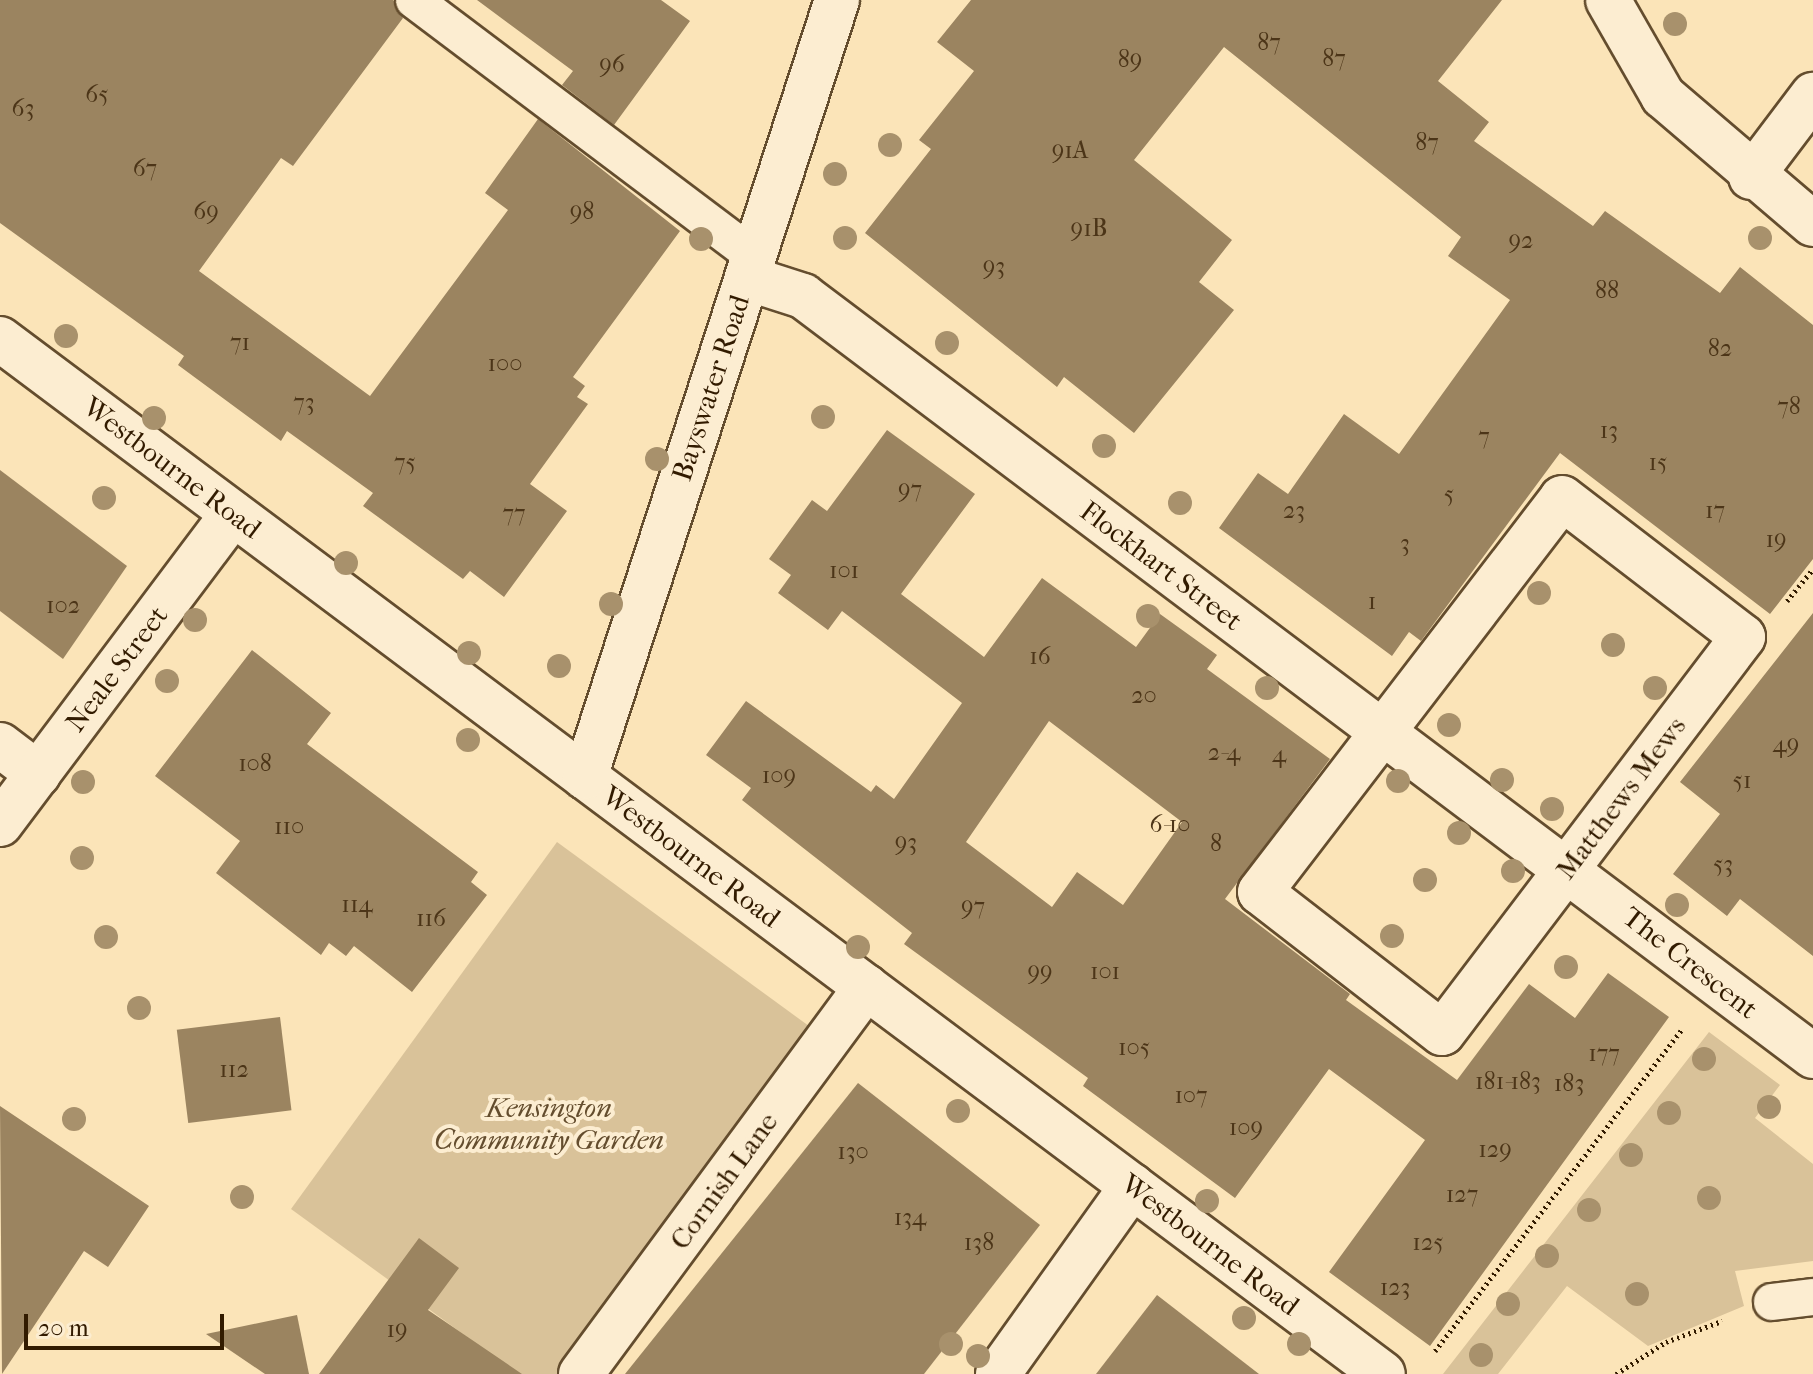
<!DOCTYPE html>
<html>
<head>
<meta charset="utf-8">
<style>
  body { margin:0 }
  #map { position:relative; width:1813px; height:1374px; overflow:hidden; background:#fbe4b8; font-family:"IM FELL French Canon",serif }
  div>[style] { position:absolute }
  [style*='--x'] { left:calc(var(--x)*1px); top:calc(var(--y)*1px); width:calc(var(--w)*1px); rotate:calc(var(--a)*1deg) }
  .green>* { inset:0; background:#d9c299 }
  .building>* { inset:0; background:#9b8460; transform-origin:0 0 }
  .path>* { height:5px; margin-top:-2.5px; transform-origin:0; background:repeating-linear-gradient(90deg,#321b00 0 2px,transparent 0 6px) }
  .roads { filter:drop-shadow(2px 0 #644d2e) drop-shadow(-2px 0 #644d2e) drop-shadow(0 2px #644d2e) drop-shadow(0 -2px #644d2e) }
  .service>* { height:36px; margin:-18px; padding:0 18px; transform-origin:18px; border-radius:18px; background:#fcedd1 }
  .minor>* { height:44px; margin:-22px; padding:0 22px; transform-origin:22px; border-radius:22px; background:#fcedd1 }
  .trees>* { width:24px; height:24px; margin:-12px; border-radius:50%; background:#a8916c }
  span { translate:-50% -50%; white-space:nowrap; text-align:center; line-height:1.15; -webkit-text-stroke:8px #fcedd1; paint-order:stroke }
  .number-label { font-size:24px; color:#4c3518 }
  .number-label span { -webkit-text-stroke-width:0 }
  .street-label { font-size:28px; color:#321b00 }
  .park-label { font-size:28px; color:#644d2e; font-style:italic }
  .scale { position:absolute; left:24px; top:1314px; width:200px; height:36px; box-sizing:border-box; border:4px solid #321b00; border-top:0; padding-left:10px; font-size:24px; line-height:28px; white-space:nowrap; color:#321b00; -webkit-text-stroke:6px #fcedd1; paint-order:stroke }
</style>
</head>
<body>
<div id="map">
  <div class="green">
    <i style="clip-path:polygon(557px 842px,813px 1029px,564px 1374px,518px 1374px,291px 1209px)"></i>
    <i style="clip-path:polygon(1709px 1032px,1780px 1085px,1755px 1118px,1813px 1164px,1813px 1261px,1735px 1271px,1744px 1306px,1648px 1346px,1567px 1286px,1498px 1374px,1443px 1374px)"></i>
  </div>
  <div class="building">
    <i style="clip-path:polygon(0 0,393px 0,403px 18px,293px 166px,281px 158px,199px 271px,370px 396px,508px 210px,485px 193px,538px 119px,680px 231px,573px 377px,585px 386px,577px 397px,588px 404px,530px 484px,567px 511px,504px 597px,470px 571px,463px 579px,363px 506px,373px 493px,287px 431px,281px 441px,178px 365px,184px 356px,0 223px)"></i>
    <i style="clip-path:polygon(477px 0,661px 0,690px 21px,614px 125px,562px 85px,573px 71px)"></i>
    <i style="clip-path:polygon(971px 0,1502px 0,1438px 81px,1489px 122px,1474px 141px,1593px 226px,1605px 211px,1720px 293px,1740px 267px,1813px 325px,1813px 559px,1770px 614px,1560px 453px,1421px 641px,1409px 632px,1392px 656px,1219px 528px,1258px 473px,1288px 494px,1344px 414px,1399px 454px,1510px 300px,1448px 256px,1461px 237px,1224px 47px,1134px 160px,1232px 240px,1199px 282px,1234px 310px,1134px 433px,1064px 377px,1057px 387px,865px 233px,931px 149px,919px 140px,974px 71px,937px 42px)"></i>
    <i style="clip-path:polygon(evenodd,887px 430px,975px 494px,901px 594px,984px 657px,1042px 578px,1136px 647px,1160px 614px,1217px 655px,1207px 669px,1330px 759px,1225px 899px,1350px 994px,1346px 1000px,1457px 1080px,1529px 984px,1575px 1018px,1608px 973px,1669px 1017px,1430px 1346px,1329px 1272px,1425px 1140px,1329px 1069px,1235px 1198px,1083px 1086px,1088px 1078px,904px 944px,912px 933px,742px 800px,751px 788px,706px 755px,746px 701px,871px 792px,876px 785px,894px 799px,962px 703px,842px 611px,828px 630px,778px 593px,791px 575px,769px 559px,812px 500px,827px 511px,887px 430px,1049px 721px,1182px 822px,1123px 905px,1077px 872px,1052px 907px,966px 842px,1049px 721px)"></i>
    <i style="clip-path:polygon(0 470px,127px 566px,63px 659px,0 611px)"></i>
    <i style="clip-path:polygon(1813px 613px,1813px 956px,1740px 899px,1727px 916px,1673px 874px,1720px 814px,1680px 782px)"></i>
    <i style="clip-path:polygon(252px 650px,331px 713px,307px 744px,478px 872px,471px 882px,487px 895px,412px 992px,354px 946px,346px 956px,329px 943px,321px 955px,216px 873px,240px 841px,155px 776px)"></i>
    <i style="left:280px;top:1017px;width:94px;height:104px;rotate:83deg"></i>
    <i style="clip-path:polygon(858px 1083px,1040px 1225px,924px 1374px,625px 1374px)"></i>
    <i style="clip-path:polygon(0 1106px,149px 1206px,108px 1267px,84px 1251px,2px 1374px)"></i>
    <i style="clip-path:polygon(419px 1238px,459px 1268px,428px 1310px,522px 1374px,319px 1374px)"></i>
    <i style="clip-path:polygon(1157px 1295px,1259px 1374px,1096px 1374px)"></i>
    <i style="clip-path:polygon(297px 1315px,309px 1374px,265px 1374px,206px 1334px)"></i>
  </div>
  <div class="path">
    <i style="--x:1787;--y:601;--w:41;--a:-50.9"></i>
    <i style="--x:1435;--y:1351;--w:406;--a:-52.5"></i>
    <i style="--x:1616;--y:1374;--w:59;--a:-32.6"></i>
    <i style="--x:1666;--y:1342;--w:60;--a:-20.6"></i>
  </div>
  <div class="roads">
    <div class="service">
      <i style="--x:414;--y:0;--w:426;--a:37"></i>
      <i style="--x:1772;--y:1302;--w:41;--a:-7"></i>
    </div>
    <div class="minor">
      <i style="--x:1608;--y:0;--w:111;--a:60.2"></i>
      <i style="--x:1663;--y:96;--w:197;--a:40.5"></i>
      <i style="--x:1751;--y:177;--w:103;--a:-52.9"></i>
      <i style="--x:747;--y:278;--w:59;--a:17.8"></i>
      <i style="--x:803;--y:296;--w:1264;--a:36.96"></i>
      <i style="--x:0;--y:339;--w:1727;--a:36.81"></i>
      <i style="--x:1562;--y:498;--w:228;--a:37.5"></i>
      <i style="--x:1743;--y:637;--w:497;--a:127.2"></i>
      <i style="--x:1442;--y:1033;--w:230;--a:-142.2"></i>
      <i style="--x:1260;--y:892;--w:496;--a:-52.5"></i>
      <i style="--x:0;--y:745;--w:48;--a:37.3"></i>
      <i style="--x:585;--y:777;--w:817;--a:-72.03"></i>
      <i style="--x:0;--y:824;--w:388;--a:-53.1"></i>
      <i style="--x:581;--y:1374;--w:481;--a:-53.6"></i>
      <i style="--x:998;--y:1374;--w:231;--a:-54.5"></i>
    </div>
  </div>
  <div class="trees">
    <i style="left:1675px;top:24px"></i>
    <i style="left:890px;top:145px"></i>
    <i style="left:835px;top:174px"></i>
    <i style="left:845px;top:238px"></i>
    <i style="left:1760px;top:238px"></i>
    <i style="left:701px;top:239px"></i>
    <i style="left:66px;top:336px"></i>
    <i style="left:947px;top:343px"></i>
    <i style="left:823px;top:417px"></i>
    <i style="left:154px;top:418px"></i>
    <i style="left:1104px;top:446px"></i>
    <i style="left:657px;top:459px"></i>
    <i style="left:104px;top:498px"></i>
    <i style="left:1180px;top:503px"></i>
    <i style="left:346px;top:563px"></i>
    <i style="left:1539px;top:593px"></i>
    <i style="left:611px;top:604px"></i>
    <i style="left:1148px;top:616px"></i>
    <i style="left:195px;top:620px"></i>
    <i style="left:1613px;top:645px"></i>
    <i style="left:469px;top:653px"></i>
    <i style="left:559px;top:666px"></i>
    <i style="left:167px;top:681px"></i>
    <i style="left:1267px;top:688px"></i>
    <i style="left:1655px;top:688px"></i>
    <i style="left:1449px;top:725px"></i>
    <i style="left:468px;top:740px"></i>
    <i style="left:1502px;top:780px"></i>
    <i style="left:1398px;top:781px"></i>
    <i style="left:83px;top:782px"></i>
    <i style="left:1552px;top:809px"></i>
    <i style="left:1459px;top:833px"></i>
    <i style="left:82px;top:858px"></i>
    <i style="left:1513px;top:871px"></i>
    <i style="left:1425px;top:880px"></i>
    <i style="left:1677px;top:905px"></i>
    <i style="left:1392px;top:936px"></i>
    <i style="left:106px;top:937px"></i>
    <i style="left:858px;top:947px"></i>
    <i style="left:1566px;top:967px"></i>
    <i style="left:139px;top:1008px"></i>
    <i style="left:1704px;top:1059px"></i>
    <i style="left:1769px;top:1107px"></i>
    <i style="left:958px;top:1111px"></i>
    <i style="left:1669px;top:1113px"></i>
    <i style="left:74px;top:1119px"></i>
    <i style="left:1631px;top:1155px"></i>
    <i style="left:242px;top:1197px"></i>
    <i style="left:1709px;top:1198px"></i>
    <i style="left:1207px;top:1201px"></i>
    <i style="left:1589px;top:1210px"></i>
    <i style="left:1547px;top:1256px"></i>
    <i style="left:1637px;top:1294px"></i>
    <i style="left:1508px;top:1304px"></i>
    <i style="left:1244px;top:1318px"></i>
    <i style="left:951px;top:1344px"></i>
    <i style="left:1299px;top:1344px"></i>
    <i style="left:1481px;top:1355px"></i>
    <i style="left:978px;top:1356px"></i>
  </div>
  <div class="number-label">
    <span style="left:1269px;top:43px">87</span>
    <span style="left:1334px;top:59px">87</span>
    <span style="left:1130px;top:60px">89</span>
    <span style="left:612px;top:65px">96</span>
    <span style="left:97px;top:95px">65</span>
    <span style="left:23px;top:109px">63</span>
    <span style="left:1427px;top:143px">87</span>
    <span style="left:1070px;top:151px">91A</span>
    <span style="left:145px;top:169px">67</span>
    <span style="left:206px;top:212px">69</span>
    <span style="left:582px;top:212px">98</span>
    <span style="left:1089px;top:229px">91B</span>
    <span style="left:1521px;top:241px">92</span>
    <span style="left:994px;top:267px">93</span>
    <span style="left:1607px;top:291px">88</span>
    <span style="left:240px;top:343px">71</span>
    <span style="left:1720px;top:349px">82</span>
    <span style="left:505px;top:364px">100</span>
    <span style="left:304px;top:403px">73</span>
    <span style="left:1789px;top:407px">78</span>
    <span style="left:1609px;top:431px">13</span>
    <span style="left:1484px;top:437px">7</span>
    <span style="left:405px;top:463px">75</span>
    <span style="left:1658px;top:463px">15</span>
    <span style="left:910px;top:490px">97</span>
    <span style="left:1449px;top:495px">5</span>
    <span style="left:1294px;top:511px">23</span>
    <span style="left:1715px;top:511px">17</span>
    <span style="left:514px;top:514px">77</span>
    <span style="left:1776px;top:540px">19</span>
    <span style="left:1405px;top:544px">3</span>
    <span style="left:844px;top:571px">101</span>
    <span style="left:1372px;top:602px">1</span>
    <span style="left:63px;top:606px">102</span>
    <span style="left:1040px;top:657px">16</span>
    <span style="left:1144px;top:696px">20</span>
    <span style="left:1786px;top:745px">49</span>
    <span style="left:1224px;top:753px">2-4</span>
    <span style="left:1279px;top:755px">4</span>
    <span style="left:255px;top:764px">108</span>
    <span style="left:779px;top:776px">109</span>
    <span style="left:1742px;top:781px">51</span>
    <span style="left:1170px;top:825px">6-10</span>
    <span style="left:289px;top:827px">110</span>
    <span style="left:906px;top:843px">93</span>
    <span style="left:1216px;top:844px">8</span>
    <span style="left:1723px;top:865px">53</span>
    <span style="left:357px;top:905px">114</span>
    <span style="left:973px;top:907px">97</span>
    <span style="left:431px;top:919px">116</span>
    <span style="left:1040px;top:972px">99</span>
    <span style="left:1105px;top:972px">101</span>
    <span style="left:1134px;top:1048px">105</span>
    <span style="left:1604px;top:1054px">177</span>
    <span style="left:234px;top:1070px">112</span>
    <span style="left:1508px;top:1082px">181-183</span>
    <span style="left:1569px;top:1084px">183</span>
    <span style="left:1191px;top:1096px">107</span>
    <span style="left:1246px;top:1128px">109</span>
    <span style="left:1495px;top:1150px">129</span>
    <span style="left:853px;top:1152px">130</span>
    <span style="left:1462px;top:1195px">127</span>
    <span style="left:910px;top:1218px">134</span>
    <span style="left:979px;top:1243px">138</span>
    <span style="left:1428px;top:1243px">125</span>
    <span style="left:1395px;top:1288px">123</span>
    <span style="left:397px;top:1330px">19</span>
  </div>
  <div class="street-label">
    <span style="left:711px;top:388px;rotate:-72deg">Bayswater Road</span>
    <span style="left:172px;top:468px;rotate:37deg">Westbourne Road</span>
    <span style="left:1161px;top:566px;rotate:37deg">Flockhart Street</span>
    <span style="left:117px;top:669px;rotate:-53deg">Neale Street</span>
    <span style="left:1621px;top:798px;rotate:-53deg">Matthews Mews</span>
    <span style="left:691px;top:857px;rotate:37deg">Westbourne Road</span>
    <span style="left:1690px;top:963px;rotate:38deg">The Crescent</span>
    <span style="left:724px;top:1181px;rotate:-54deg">Cornish Lane</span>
    <span style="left:1210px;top:1245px;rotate:37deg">Westbourne Road</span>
  </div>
  <div class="park-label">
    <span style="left:549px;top:1124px">Kensington<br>Community Garden</span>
  </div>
  <div class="scale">20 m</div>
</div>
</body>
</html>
